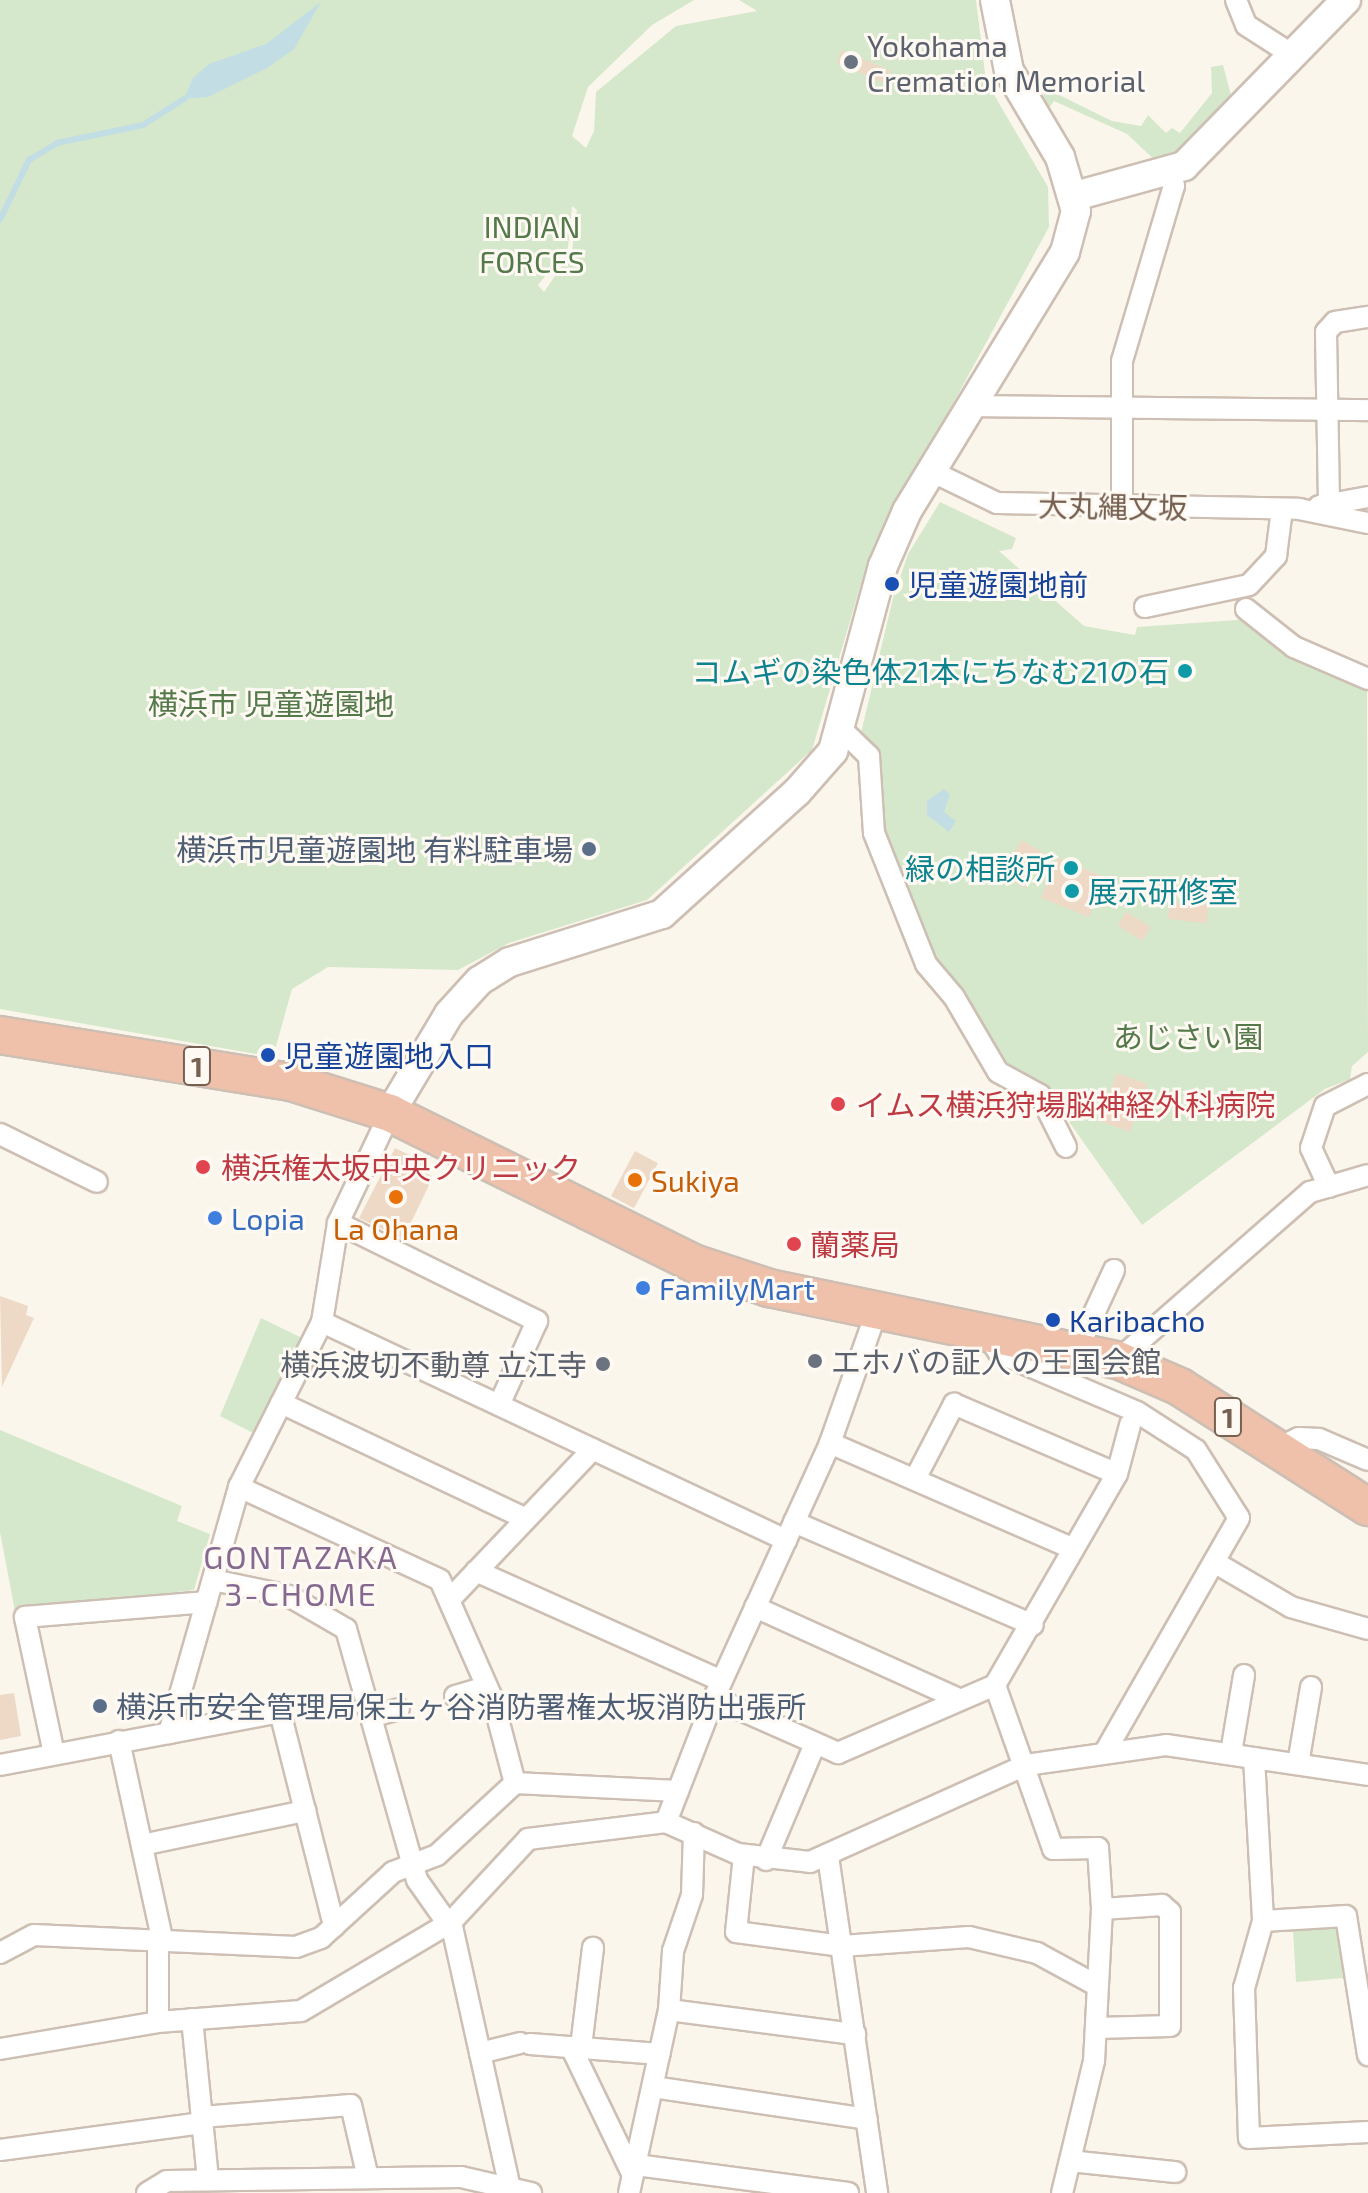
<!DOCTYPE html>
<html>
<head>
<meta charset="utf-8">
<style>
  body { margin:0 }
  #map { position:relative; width:1368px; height:2193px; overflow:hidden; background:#fbf6ec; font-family:"Exo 2","Noto Sans JP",sans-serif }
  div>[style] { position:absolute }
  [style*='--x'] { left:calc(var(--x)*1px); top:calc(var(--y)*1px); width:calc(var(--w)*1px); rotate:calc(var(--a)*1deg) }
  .green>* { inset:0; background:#d5e8cb }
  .water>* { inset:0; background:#c2dde4 }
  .stream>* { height:6px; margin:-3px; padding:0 3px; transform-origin:3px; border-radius:3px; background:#c2dde4 }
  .building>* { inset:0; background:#eed9c6; transform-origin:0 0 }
  .roads { filter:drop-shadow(2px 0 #cdbfb3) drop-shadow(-2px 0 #cdbfb3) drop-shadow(0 2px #cdbfb3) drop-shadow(0 -2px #cdbfb3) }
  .street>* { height:20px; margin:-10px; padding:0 10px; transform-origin:10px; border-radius:10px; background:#fff }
  .secondary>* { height:28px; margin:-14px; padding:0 14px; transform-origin:14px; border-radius:14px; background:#fff }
  .highway>* { height:36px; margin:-18px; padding:0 18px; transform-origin:18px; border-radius:18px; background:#efc0aa }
  .dots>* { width:22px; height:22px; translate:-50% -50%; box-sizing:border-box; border:4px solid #fefaf3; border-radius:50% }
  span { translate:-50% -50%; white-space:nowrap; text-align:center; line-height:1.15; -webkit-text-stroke:6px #fefaf3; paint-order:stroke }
  .shield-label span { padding:2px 6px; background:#fefaf3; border:2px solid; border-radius:6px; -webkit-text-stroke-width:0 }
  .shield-label { font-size:28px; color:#756051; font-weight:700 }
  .worship-label { font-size:30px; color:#5b616d }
  .left { translate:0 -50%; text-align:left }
  .right { translate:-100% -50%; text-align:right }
  .park-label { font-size:30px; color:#54794a }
  .street-label { font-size:30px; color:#756051 }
  .transit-label { font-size:30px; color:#164399 }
  .culture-label { font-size:30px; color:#0d838f }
  .service-label { font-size:30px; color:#4e5e75 }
  .health-label { font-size:30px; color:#be3a42 }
  .food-label { font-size:30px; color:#c56008 }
  .shop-label { font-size:30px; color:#366cbe }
  .neighbourhood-label { font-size:32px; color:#856990; letter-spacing:2px }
</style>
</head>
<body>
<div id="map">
  <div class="green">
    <i style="clip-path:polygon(evenodd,0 0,694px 0,652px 25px,588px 87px,572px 136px,586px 148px,594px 131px,596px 92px,676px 26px,757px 11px,739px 0,976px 0,986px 81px,1048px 187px,1049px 227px,868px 560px,812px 750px,647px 900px,509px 943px,458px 970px,328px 967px,292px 989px,273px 1057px,0 1009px,0 0,572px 206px,577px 210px,572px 251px,544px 292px,538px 285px,568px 248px,572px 206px)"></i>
    <i style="clip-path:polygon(1223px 65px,1232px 99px,1204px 133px,1158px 163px,1127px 134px,1054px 101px,1049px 108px,1039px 85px,1112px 121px,1141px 126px,1148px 115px,1166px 133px,1172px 128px,1180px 133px,1212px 93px,1211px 67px)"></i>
    <i style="clip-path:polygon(940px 502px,1016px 538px,1012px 549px,999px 551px,1084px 626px,1135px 635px,1137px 627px,1251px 619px,1367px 685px,1368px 1052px,1352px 1066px,1350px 1079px,1325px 1089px,1142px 1225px,1043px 1085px,999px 1069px,927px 963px,876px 831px,860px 737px,893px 598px,908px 554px)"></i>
    <i style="clip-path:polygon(261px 1318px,302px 1338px,255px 1434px,220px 1416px)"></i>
    <i style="clip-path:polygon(0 1430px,182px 1506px,177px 1521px,210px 1534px,194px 1590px,15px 1611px,0 1532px)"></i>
    <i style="clip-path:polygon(1332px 1925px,1340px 1931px,1343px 1978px,1296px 1982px,1293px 1929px)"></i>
  </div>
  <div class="water">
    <i style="clip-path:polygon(321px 2px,294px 49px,267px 68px,208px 97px,184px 99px,193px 78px,209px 64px,266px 44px)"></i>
    <i style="clip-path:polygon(944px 789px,950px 794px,944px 812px,956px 821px,949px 832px,927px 815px,927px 801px)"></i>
  </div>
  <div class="stream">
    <i style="--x:0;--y:220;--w:67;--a:-64.2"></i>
    <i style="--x:29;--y:160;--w:33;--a:-31"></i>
    <i style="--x:57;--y:143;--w:88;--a:-11.8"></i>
    <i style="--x:143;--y:125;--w:49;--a:-32.4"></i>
  </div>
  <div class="building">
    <i style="left:842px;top:50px;width:53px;height:14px;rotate:23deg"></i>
    <i style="left:1022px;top:840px;width:27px;height:40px;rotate:31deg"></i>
    <i style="left:1057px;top:858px;width:52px;height:43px;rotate:22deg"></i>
    <i style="left:1170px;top:901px;width:39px;height:18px;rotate:7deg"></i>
    <i style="left:1126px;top:912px;width:29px;height:16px;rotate:31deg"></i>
    <i style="left:1117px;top:1073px;width:32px;height:51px;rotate:20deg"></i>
    <i style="clip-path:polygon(395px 1148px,424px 1162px,420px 1170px,433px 1177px,403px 1239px,359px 1218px)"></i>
    <i style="left:635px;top:1151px;width:26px;height:51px;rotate:28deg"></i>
    <i style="clip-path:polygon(0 1296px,28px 1306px,26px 1315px,34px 1318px,2px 1387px)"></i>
    <i style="clip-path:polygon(14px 1693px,21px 1736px,0 1740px,0 1695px)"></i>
  </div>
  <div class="roads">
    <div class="street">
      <i style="--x:1236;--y:0;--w:27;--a:68"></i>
      <i style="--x:1246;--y:25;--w:54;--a:32.8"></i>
      <i style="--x:974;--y:406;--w:394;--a:0.6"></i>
      <i style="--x:933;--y:472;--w:71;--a:25.8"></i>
      <i style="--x:997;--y:503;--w:302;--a:1.1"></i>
      <i style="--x:1299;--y:509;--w:70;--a:11.5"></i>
      <i style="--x:1329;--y:504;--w:172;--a:-91"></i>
      <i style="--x:1326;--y:332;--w:13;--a:-48"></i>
      <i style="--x:1335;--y:322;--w:33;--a:-9"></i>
      <i style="--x:1319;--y:506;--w:50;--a:-10.4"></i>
      <i style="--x:1122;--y:507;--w:146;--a:-90"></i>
      <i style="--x:1122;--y:361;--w:183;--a:-73.5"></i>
      <i style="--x:1174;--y:186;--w:17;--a:-103"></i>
      <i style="--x:1145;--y:607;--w:106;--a:-11.9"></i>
      <i style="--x:1249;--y:585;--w:40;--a:-47"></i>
      <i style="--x:1276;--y:556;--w:47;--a:-82.7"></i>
      <i style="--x:1246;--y:609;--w:61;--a:38.4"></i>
      <i style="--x:1294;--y:647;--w:81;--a:23.4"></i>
      <i style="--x:842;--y:730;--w:37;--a:44"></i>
      <i style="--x:869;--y:756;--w:77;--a:86.3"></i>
      <i style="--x:874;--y:833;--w:141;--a:68.3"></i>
      <i style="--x:926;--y:964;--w:43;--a:49.7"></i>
      <i style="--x:954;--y:997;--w:87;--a:59.6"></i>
      <i style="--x:998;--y:1072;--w:48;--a:28.7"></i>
      <i style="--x:1040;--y:1095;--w:58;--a:63.4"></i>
      <i style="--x:0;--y:1134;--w:108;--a:26.3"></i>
      <i style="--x:1329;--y:1187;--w:43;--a:-114.8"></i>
      <i style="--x:1311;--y:1148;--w:44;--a:-71.6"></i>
      <i style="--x:1325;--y:1106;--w:48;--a:-27.1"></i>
      <i style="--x:338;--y:1223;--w:222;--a:26.2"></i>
      <i style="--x:537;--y:1321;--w:92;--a:114.3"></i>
      <i style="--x:322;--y:1322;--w:513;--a:25.17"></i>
      <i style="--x:989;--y:1338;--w:18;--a:56"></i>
      <i style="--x:999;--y:1353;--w:150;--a:23.1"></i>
      <i style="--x:1137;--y:1412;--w:70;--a:32.8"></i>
      <i style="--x:1196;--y:1450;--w:80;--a:57.7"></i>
      <i style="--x:1239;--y:1518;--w:267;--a:119.8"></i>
      <i style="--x:1078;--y:1348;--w:86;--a:-65.2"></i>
      <i style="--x:1118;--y:1360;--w:255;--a:-41.2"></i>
      <i style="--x:1310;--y:1192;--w:60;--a:-16.3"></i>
      <i style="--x:281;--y:1403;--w:271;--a:25.3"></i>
      <i style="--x:830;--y:1443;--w:264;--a:23.5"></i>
      <i style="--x:1279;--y:1448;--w:22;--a:-27"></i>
      <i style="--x:1299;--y:1438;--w:20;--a:3"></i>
      <i style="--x:1319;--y:1439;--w:53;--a:23.2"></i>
      <i style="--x:915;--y:1479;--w:85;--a:-62.5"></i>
      <i style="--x:954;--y:1404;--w:177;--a:23.2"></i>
      <i style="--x:239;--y:1487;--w:221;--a:24.8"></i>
      <i style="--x:440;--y:1580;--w:131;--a:66.2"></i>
      <i style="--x:493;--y:1700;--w:86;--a:75.2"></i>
      <i style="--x:794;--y:1522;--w:260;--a:23.3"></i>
      <i style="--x:1214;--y:1562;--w:89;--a:30.3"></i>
      <i style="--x:1291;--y:1607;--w:80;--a:15.9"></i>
      <i style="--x:476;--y:1571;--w:269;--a:24.1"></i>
      <i style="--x:213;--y:1580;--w:78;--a:11.9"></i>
      <i style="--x:289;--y:1596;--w:66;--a:30.1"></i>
      <i style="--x:346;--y:1629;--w:261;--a:74.2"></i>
      <i style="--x:417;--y:1880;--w:54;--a:54.8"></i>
      <i style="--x:452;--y:1597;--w:204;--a:-46.4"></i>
      <i style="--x:755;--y:1607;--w:222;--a:24.3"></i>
      <i style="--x:995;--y:1685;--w:174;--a:70.5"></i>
      <i style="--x:1053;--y:1849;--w:45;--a:-1.3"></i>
      <i style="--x:1098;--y:1848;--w:61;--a:86.2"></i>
      <i style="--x:1102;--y:1909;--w:152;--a:93"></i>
      <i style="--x:1094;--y:2061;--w:136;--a:103.6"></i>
      <i style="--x:455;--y:1696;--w:33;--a:-16"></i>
      <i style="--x:714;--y:1698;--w:136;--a:23.9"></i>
      <i style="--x:838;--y:1753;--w:171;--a:-23.4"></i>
      <i style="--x:995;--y:1685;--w:244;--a:-60"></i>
      <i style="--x:1117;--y:1474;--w:51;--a:-75.1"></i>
      <i style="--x:371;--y:1717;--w:29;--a:-16"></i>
      <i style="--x:169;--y:1733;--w:113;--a:-10.7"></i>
      <i style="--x:280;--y:1712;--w:221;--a:75.8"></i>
      <i style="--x:119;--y:1741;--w:206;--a:77.7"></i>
      <i style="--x:1231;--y:1753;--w:79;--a:-80.5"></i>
      <i style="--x:54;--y:1754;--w:140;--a:-102"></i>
      <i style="--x:25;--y:1617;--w:182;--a:-4.7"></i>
      <i style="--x:1254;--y:1758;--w:163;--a:86.8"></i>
      <i style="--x:1263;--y:1921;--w:70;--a:105.8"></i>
      <i style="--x:1244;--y:1988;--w:150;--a:88.1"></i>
      <i style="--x:1249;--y:2138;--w:119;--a:-2.9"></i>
      <i style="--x:1298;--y:1764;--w:78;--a:-80.4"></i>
      <i style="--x:0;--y:1765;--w:172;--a:-10.7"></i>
      <i style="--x:169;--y:1733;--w:256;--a:-74.1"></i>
      <i style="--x:239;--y:1487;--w:185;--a:-63.3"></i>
      <i style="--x:322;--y:1322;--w:100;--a:-80.8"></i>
      <i style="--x:338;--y:1223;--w:122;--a:-64.7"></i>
      <i style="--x:666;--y:1822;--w:133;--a:-68.8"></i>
      <i style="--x:714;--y:1698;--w:280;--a:-65.5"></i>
      <i style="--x:830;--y:1443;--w:141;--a:-70.5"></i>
      <i style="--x:142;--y:1845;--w:167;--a:-11.8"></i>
      <i style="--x:744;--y:1855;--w:77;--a:95.9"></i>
      <i style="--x:736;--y:1932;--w:107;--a:7.5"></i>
      <i style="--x:842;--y:1946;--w:127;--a:-4.1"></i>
      <i style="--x:969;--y:1937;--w:70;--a:13.2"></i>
      <i style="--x:1037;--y:1953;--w:67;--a:28.5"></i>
      <i style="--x:828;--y:1856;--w:341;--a:81.7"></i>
      <i style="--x:766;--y:1860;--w:126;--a:-67.1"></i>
      <i style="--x:1263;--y:1921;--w:83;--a:-3.4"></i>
      <i style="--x:1346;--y:1916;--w:141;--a:81"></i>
      <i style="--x:451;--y:1922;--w:272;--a:77.5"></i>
      <i style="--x:0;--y:1953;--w:38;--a:-28"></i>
      <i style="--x:34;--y:1935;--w:262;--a:2.6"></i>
      <i style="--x:296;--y:1947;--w:27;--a:-20"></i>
      <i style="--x:321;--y:1938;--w:98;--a:-42.5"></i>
      <i style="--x:393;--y:1872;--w:47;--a:-21.1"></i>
      <i style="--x:437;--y:1855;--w:106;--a:-42.7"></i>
      <i style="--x:515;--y:1783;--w:163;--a:2.8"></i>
      <i style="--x:669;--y:2010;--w:188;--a:7.4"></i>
      <i style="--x:192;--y:2019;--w:162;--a:84.3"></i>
      <i style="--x:158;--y:2022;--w:80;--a:-90"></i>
      <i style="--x:1096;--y:2028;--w:74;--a:-1.5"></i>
      <i style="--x:1170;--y:2026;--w:114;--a:-90"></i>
      <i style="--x:1170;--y:1912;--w:11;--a:-139"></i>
      <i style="--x:1162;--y:1905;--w:60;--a:176.2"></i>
      <i style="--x:530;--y:2044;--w:130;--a:4.4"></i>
      <i style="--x:571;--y:2047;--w:142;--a:64.2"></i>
      <i style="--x:581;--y:2047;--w:100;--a:-83.1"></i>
      <i style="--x:0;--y:2049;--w:160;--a:-9.7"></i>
      <i style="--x:158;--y:2022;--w:143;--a:-4.4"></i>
      <i style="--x:301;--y:2011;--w:174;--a:-30.7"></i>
      <i style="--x:451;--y:1922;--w:113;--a:-47.1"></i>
      <i style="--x:528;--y:1839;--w:139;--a:-7"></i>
      <i style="--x:666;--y:1822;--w:79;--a:24"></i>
      <i style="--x:738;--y:1854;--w:72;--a:6.3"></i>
      <i style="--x:810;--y:1862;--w:237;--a:-24.2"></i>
      <i style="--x:1026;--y:1765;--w:141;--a:-8.1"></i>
      <i style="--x:1166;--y:1745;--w:204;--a:8.4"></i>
      <i style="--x:480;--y:2053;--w:41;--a:-14"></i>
      <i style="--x:653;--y:2087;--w:216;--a:8.5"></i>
      <i style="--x:202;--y:2117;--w:149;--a:-4.6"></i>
      <i style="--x:351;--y:2105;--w:75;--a:76.9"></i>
      <i style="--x:0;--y:2150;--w:204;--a:-7.6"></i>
      <i style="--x:1070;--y:2161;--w:106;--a:6"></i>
      <i style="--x:636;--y:2165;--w:214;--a:7.5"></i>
      <i style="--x:147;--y:2193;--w:23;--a:-31"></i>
      <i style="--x:167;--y:2181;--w:294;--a:-0.8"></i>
      <i style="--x:461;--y:2177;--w:72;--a:12.9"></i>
      <i style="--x:629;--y:2193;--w:187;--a:-77.7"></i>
      <i style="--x:669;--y:2010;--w:59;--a:-86.1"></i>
      <i style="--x:673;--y:1951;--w:59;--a:-71.3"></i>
      <i style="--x:692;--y:1895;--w:62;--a:-88.2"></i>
    </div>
    <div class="secondary">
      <i style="--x:1075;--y:196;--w:113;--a:-15.4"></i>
      <i style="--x:1184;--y:166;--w:232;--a:-45.7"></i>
      <i style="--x:390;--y:1113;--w:115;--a:-59.2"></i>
      <i style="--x:449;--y:1014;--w:45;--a:-47.7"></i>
      <i style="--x:479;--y:981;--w:36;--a:-32"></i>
      <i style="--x:510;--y:962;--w:159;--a:-17.5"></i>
      <i style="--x:662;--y:914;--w:182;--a:-42.1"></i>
      <i style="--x:797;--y:792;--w:55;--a:-48.7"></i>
      <i style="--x:833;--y:751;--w:192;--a:-74.9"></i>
      <i style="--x:883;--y:566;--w:60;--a:-66.4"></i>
      <i style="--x:907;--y:511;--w:303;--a:-58.6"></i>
      <i style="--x:1065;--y:252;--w:42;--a:-75"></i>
      <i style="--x:1076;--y:211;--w:56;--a:-106.5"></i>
      <i style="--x:1060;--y:157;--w:100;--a:-120.7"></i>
      <i style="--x:1009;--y:71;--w:72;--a:-101.2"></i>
    </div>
    <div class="highway">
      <i style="--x:0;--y:1035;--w:295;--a:9.2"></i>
      <i style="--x:291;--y:1082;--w:104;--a:17.4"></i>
      <i style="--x:390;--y:1113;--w:341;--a:26.3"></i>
      <i style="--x:696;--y:1264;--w:77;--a:18.2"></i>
      <i style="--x:769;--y:1288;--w:356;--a:11.7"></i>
      <i style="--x:1118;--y:1360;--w:68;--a:23.5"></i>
      <i style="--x:1180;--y:1387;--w:223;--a:32.6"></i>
    </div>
  </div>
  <div class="dots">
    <i style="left:851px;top:62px;background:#6b7280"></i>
    <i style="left:892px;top:584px;background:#1a4fb4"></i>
    <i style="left:1185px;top:671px;background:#0f9aa8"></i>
    <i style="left:589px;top:849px;background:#5c6f8a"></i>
    <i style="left:1071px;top:868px;background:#0f9aa8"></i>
    <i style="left:1072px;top:891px;background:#0f9aa8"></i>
    <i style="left:268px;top:1055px;background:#1a4fb4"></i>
    <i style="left:838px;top:1104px;background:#e0444e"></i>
    <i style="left:203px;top:1167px;background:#e0444e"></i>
    <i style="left:635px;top:1180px;background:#e8710a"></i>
    <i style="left:396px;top:1197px;background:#e8710a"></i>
    <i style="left:215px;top:1218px;background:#3f7fe0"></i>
    <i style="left:794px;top:1244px;background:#e0444e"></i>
    <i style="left:643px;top:1288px;background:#3f7fe0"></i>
    <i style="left:1053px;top:1320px;background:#1a4fb4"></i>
    <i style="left:815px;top:1361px;background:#6b7280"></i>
    <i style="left:603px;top:1364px;background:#6b7280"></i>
    <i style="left:100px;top:1706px;background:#5c6f8a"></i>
  </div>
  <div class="shield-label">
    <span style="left:197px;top:1066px">1</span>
    <span style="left:1228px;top:1417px">1</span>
  </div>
  <div class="worship-label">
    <span class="left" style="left:867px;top:62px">Yokohama<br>Cremation Memorial</span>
    <span class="left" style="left:831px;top:1361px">エホバの証人の王国会館</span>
    <span class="right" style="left:587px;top:1364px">横浜波切不動尊 立江寺</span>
  </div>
  <div class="park-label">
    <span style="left:532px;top:243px">INDIAN<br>FORCES</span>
    <span style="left:271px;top:703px">横浜市 児童遊園地</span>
    <span style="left:1188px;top:1036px">あじさい園</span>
  </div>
  <div class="street-label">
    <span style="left:1113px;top:506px;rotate:1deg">大丸縄文坂</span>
  </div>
  <div class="transit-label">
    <span class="left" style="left:908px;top:584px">児童遊園地前</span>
    <span class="left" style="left:284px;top:1055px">児童遊園地入口</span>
    <span class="left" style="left:1069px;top:1320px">Karibacho</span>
  </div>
  <div class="culture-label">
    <span class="right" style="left:1169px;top:671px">コムギの染色体21本にちなむ21の石</span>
    <span class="right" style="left:1055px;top:868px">緑の相談所</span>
    <span class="left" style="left:1088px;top:891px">展示研修室</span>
  </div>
  <div class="service-label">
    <span class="right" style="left:573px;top:849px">横浜市児童遊園地 有料駐車場</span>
    <span class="left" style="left:116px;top:1706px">横浜市安全管理局保土ヶ谷消防署権太坂消防出張所</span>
  </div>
  <div class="health-label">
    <span class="left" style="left:856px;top:1104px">イムス横浜狩場脳神経外科病院</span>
    <span class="left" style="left:221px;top:1167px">横浜権太坂中央クリニック</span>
    <span class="left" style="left:810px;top:1244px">蘭薬局</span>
  </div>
  <div class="food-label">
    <span class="left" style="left:651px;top:1180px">Sukiya</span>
    <span style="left:396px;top:1228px">La Ohana</span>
  </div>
  <div class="shop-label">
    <span class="left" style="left:231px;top:1218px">Lopia</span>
    <span class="left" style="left:659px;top:1288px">FamilyMart</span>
  </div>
  <div class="neighbourhood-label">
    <span style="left:301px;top:1575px">GONTAZAKA<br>3-CHOME</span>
  </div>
</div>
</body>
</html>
